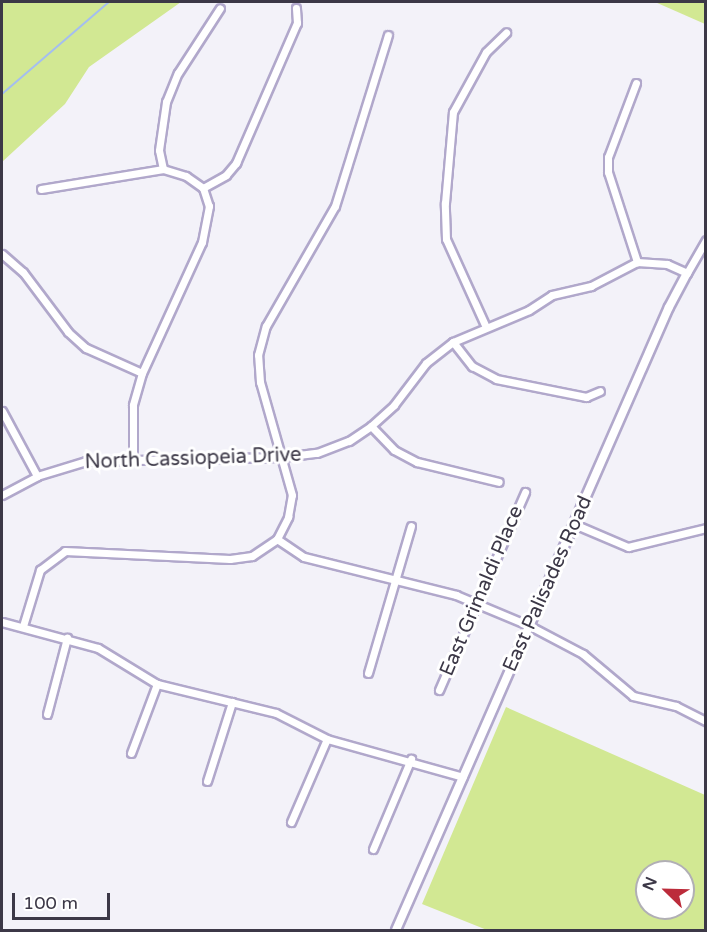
<!DOCTYPE html>
<html>
<head>
<meta charset="utf-8">
<style>
  body { margin:0 }
  #map { position:relative; width:707px; height:932px; overflow:hidden; background:#f3f2f9; font-family:"Varela Round",sans-serif }
  div>[style] { position:absolute }
  [style*='--x'] { left:calc(var(--x)*1px); top:calc(var(--y)*1px); width:calc(var(--w)*1px); rotate:calc(var(--a)*1deg) }
  .green>* { inset:0; background:#d2e893 }
  .stream>* { height:2px; margin:-1px; padding:0 1px; transform-origin:1px; border-radius:1px; background:#a4bef0 }
  .roads { filter:drop-shadow(2px 0 #b1a8cb) drop-shadow(-2px 0 #b1a8cb) drop-shadow(0 2px #b1a8cb) drop-shadow(0 -2px #b1a8cb) }
  .minor>* { height:7px; margin:-3.5px; padding:0 3.5px; transform-origin:3.5px; border-radius:3.5px; background:#fff }
  .tertiary>* { height:8px; margin:-4px; padding:0 4px; transform-origin:4px; border-radius:4px; background:#fff }
  span { translate:-50% -50%; white-space:nowrap; text-align:center; line-height:1.15; -webkit-text-stroke:6px #fff; paint-order:stroke }
  .street-label { font-size:20px; color:#3c3847 }
  .frame { position:absolute; inset:0; border:3px solid #3c3847; pointer-events:none }
  .north { position:absolute; left:635px; top:860px; width:60px; height:60px; box-sizing:border-box; background:#fff; border:2px solid #b1afb5; border-radius:50%; rotate:293deg; font-size:16px; font-weight:700; line-height:24px; text-align:center; color:#3c3847 }
  .north::after { content:''; display:block; margin:auto; width:21px; height:27px; background:#bc2c3b; clip-path:polygon(50% 0,100% 100%,50% 72%,0 100%) }
  .scale { position:absolute; left:12px; top:893px; width:98px; height:27px; box-sizing:border-box; border:3px solid #3c3847; border-top:0; padding-left:8px; font-size:18px; line-height:21px; white-space:nowrap; color:#3c3847; -webkit-text-stroke:4px #fff; paint-order:stroke }
</style>
</head>
<body>
<div id="map">
  <div class="green">
    <i style="clip-path:polygon(2px 2px,181px 2px,89px 67px,65px 104px,2px 162px)"></i>
    <i style="clip-path:polygon(655px 2px,705px 2px,705px 24px)"></i>
    <i style="clip-path:polygon(evenodd,506px 707px,705px 795px,705px 930px,487px 930px,422px 904px,506px 707px,647px 872px,683px 872px,683px 908px,647px 908px,647px 872px)"></i>
  </div>
  <div class="stream">
    <i style="--x:2;--y:94;--w:141;--a:-40.7"></i>
  </div>
  <div class="roads">
    <div class="minor">
      <i style="--x:636;--y:83;--w:79;--a:110.7"></i>
      <i style="--x:608;--y:157;--w:15;--a:90"></i>
      <i style="--x:608;--y:172;--w:95;--a:72.1"></i>
      <i style="--x:163;--y:169;--w:19;--a:-102"></i>
      <i style="--x:159;--y:150;--w:49;--a:-81.7"></i>
      <i style="--x:166;--y:102;--w:31;--a:-68"></i>
      <i style="--x:178;--y:73;--w:77;--a:-57.1"></i>
      <i style="--x:203;--y:188;--w:26;--a:-29"></i>
      <i style="--x:226;--y:175;--w:16;--a:-50"></i>
      <i style="--x:236;--y:163;--w:153;--a:-66.5"></i>
      <i style="--x:297;--y:23;--w:15;--a:-94"></i>
      <i style="--x:41;--y:189;--w:124;--a:-9.3"></i>
      <i style="--x:163;--y:169;--w:24;--a:17"></i>
      <i style="--x:186;--y:176;--w:21;--a:35"></i>
      <i style="--x:203;--y:188;--w:19;--a:72"></i>
      <i style="--x:209;--y:206;--w:37;--a:101"></i>
      <i style="--x:202;--y:242;--w:144;--a:114.6"></i>
      <i style="--x:142;--y:373;--w:33;--a:106"></i>
      <i style="--x:133;--y:405;--w:55;--a:90"></i>
      <i style="--x:2;--y:254;--w:28;--a:41"></i>
      <i style="--x:23;--y:272;--w:75;--a:53.1"></i>
      <i style="--x:68;--y:332;--w:24;--a:42"></i>
      <i style="--x:86;--y:348;--w:61;--a:24.1"></i>
      <i style="--x:485;--y:325;--w:94;--a:-114.4"></i>
      <i style="--x:446;--y:239;--w:36;--a:-92"></i>
      <i style="--x:445;--y:203;--w:91;--a:-85"></i>
      <i style="--x:453;--y:112;--w:68;--a:-61.2"></i>
      <i style="--x:486;--y:52;--w:28;--a:-44"></i>
      <i style="--x:453;--y:342;--w:31;--a:52"></i>
      <i style="--x:472;--y:366;--w:27;--a:28"></i>
      <i style="--x:496;--y:379;--w:92;--a:11.3"></i>
      <i style="--x:586;--y:397;--w:15;--a:-23"></i>
      <i style="--x:2;--y:411;--w:74;--a:61.7"></i>
      <i style="--x:371;--y:426;--w:33;--a:46"></i>
      <i style="--x:394;--y:450;--w:26;--a:28"></i>
      <i style="--x:417;--y:462;--w:84;--a:13.7"></i>
      <i style="--x:2;--y:495;--w:40;--a:-28"></i>
      <i style="--x:37;--y:476;--w:51;--a:-17"></i>
      <i style="--x:86;--y:461;--w:196;--a:-1.2"></i>
      <i style="--x:282;--y:457;--w:35;--a:-7"></i>
      <i style="--x:317;--y:453;--w:34;--a:-21"></i>
      <i style="--x:349;--y:441;--w:27;--a:-34"></i>
      <i style="--x:371;--y:426;--w:31;--a:-42"></i>
      <i style="--x:394;--y:405;--w:53;--a:-52.7"></i>
      <i style="--x:426;--y:363;--w:34;--a:-38"></i>
      <i style="--x:453;--y:342;--w:82;--a:-22.8"></i>
      <i style="--x:529;--y:310;--w:27;--a:-33"></i>
      <i style="--x:552;--y:295;--w:40;--a:-13"></i>
      <i style="--x:591;--y:286;--w:52;--a:-27.6"></i>
      <i style="--x:637;--y:262;--w:30;--a:4"></i>
      <i style="--x:667;--y:264;--w:22;--a:24"></i>
      <i style="--x:687;--y:273;--w:38;--a:-60"></i>
      <i style="--x:574;--y:524;--w:59;--a:23.1"></i>
      <i style="--x:628;--y:547;--w:80;--a:-13.7"></i>
      <i style="--x:277;--y:539;--w:32;--a:34"></i>
      <i style="--x:304;--y:557;--w:157;--a:14"></i>
      <i style="--x:456;--y:595;--w:80;--a:22.7"></i>
      <i style="--x:530;--y:626;--w:60;--a:27.8"></i>
      <i style="--x:583;--y:654;--w:65;--a:40"></i>
      <i style="--x:633;--y:696;--w:44;--a:13.1"></i>
      <i style="--x:676;--y:706;--w:34;--a:27"></i>
      <i style="--x:2;--y:622;--w:99;--a:15.2"></i>
      <i style="--x:98;--y:648;--w:69;--a:31.4"></i>
      <i style="--x:157;--y:684;--w:122;--a:13.7"></i>
      <i style="--x:276;--y:713;--w:57;--a:27"></i>
      <i style="--x:327;--y:739;--w:141;--a:15.6"></i>
      <i style="--x:23;--y:626;--w:59;--a:-73.1"></i>
      <i style="--x:40;--y:570;--w:31;--a:-37"></i>
      <i style="--x:65;--y:551;--w:165;--a:2.8"></i>
      <i style="--x:230;--y:559;--w:22;--a:-8"></i>
      <i style="--x:252;--y:556;--w:30;--a:-34"></i>
      <i style="--x:277;--y:539;--w:25;--a:-63"></i>
      <i style="--x:288;--y:517;--w:22;--a:-80"></i>
      <i style="--x:292;--y:495;--w:117;--a:-105.8"></i>
      <i style="--x:260;--y:382;--w:27;--a:-94"></i>
      <i style="--x:258;--y:355;--w:30;--a:-75"></i>
      <i style="--x:266;--y:326;--w:138;--a:-60.1"></i>
      <i style="--x:335;--y:206;--w:179;--a:-72.8"></i>
      <i style="--x:368;--y:673;--w:153;--a:-73.7"></i>
      <i style="--x:439;--y:690;--w:216;--a:-66.5"></i>
      <i style="--x:47;--y:714;--w:79;--a:-75.3"></i>
      <i style="--x:131;--y:753;--w:74;--a:-69.4"></i>
      <i style="--x:207;--y:781;--w:83;--a:-72.4"></i>
      <i style="--x:291;--y:822;--w:90;--a:-66.6"></i>
      <i style="--x:373;--y:849;--w:98;--a:-67.1"></i>
    </div>
    <div class="tertiary">
      <i style="--x:396;--y:930;--w:680;--a:-66.34"></i>
      <i style="--x:669;--y:307;--w:38;--a:-62"></i>
    </div>
  </div>
  <div class="street-label">
    <span style="left:193px;top:459px;rotate:-2deg">North Cassiopeia Drive</span>
    <span style="left:548px;top:584px;rotate:-66deg">East Palisades Road</span>
    <span style="left:482px;top:591px;rotate:-67deg">East Grimaldi Place</span>
  </div>
  <div class="frame"></div>
  <div class="north">N</div>
  <div class="scale">100 m</div>
</div>
</body>
</html>
